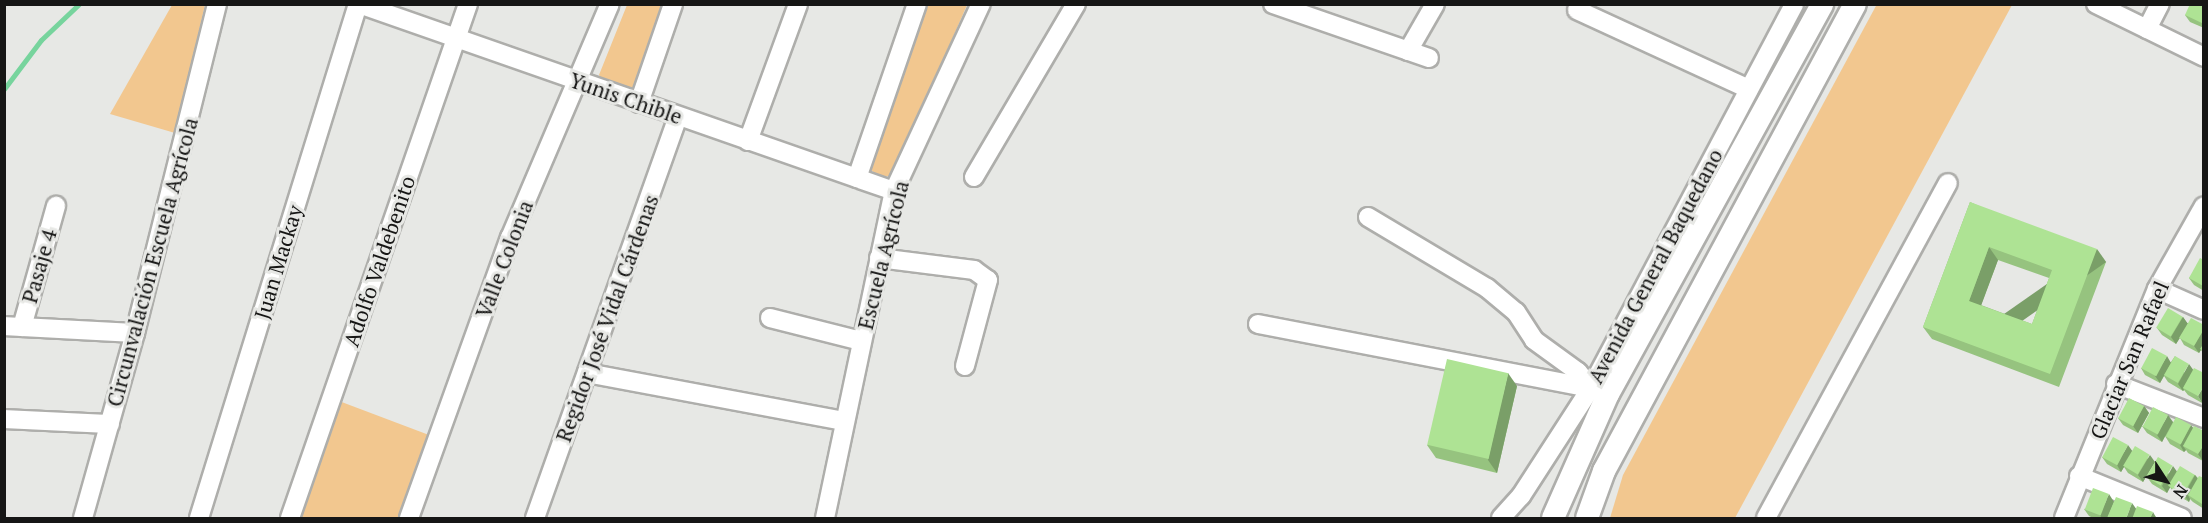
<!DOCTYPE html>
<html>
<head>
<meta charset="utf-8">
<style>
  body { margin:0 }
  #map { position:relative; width:2208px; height:523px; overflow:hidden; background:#e7e8e5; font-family:"PT Serif",serif }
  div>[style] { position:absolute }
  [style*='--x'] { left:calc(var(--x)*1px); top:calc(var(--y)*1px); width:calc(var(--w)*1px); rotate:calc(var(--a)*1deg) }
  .green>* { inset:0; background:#f2c78f }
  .stream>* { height:5px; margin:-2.5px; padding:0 2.5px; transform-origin:2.5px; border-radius:2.5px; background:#77d49d }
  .roads { filter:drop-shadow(2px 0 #aeaeab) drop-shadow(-2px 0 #aeaeab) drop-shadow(0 2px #aeaeab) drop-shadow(0 -2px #aeaeab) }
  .minor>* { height:18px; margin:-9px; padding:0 9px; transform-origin:9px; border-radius:9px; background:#fff }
  .major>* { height:22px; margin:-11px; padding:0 11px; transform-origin:11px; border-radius:11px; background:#fff }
  .wall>* { inset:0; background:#96c37f }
  .shaded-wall>* { inset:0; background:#7a9f68; transform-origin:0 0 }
  .building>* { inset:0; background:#aee394; transform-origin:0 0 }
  span { translate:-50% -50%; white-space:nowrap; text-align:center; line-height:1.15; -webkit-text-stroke:6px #e7e8e5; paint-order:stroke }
  .street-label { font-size:21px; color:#161615 }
  .frame { position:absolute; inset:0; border:6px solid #161615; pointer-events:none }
  .north { position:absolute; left:2136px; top:451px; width:60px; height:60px; -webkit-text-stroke:4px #e7e8e5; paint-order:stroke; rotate:126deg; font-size:16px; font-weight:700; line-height:24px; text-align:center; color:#161615 }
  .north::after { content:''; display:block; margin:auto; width:21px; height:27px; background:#161615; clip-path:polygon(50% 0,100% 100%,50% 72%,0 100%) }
</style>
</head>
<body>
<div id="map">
  <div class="green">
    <i style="clip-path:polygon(1877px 4px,2012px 5px,1735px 518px,1610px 518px,1623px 475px)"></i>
    <i style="clip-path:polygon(172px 5px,205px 5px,175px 133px,110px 114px)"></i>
    <i style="clip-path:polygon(627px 5px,669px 5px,635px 91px,603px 81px,599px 75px)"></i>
    <i style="clip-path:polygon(926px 5px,967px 5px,895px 171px,891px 176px,879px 177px,870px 169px,873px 155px)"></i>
    <i style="clip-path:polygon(339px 401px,429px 435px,400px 518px,296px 518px)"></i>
  </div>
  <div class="stream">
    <i style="--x:4;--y:89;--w:61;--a:-52.9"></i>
    <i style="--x:41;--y:40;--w:52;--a:-43.5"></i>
  </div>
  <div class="roads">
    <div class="minor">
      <i style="--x:359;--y:4;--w:567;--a:19.27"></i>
      <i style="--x:1273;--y:4;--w:165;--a:19.1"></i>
      <i style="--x:2096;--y:4;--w:120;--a:26.1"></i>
      <i style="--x:1577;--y:10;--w:189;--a:24.7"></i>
      <i style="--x:2147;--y:29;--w:28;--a:-63"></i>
      <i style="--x:1408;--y:51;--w:54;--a:-60.1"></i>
      <i style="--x:639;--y:103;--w:105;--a:-71"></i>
      <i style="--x:748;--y:141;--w:146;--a:-69.9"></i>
      <i style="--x:974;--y:177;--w:201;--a:-59.5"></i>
      <i style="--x:857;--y:178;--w:184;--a:-71"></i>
      <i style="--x:1368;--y:217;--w:139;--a:30.8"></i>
      <i style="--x:1487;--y:288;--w:38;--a:40"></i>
      <i style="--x:1516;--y:312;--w:33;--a:57"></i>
      <i style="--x:1534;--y:340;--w:54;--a:36"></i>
      <i style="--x:1578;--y:372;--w:21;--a:51"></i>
      <i style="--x:879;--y:258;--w:96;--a:7.2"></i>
      <i style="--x:974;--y:270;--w:17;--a:36"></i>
      <i style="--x:988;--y:280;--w:89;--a:105"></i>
      <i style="--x:2157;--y:289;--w:51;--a:24.1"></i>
      <i style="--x:770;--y:318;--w:94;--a:14.2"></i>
      <i style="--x:1258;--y:324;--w:339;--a:10.9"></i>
      <i style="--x:4;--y:326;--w:131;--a:3.1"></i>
      <i style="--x:22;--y:327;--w:126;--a:-74.3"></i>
      <i style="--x:587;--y:373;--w:261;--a:10.6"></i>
      <i style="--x:2116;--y:384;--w:94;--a:21.1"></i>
      <i style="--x:4;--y:419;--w:106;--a:2.7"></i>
      <i style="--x:2079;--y:476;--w:111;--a:22.2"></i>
      <i style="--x:83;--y:518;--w:192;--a:-74.3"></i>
      <i style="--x:135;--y:333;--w:339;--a:-76"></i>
      <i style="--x:199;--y:518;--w:538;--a:-72.81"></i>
      <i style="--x:290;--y:518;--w:544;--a:-70.9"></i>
      <i style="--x:409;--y:518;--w:298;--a:-70.2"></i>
      <i style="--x:510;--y:238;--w:254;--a:-66.9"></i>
      <i style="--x:535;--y:518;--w:426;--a:-70.4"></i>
      <i style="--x:825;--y:518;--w:334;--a:-78.1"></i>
      <i style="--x:894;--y:191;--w:206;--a:-65.1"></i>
      <i style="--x:1501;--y:518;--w:30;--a:-48"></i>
      <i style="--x:1521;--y:496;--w:129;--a:-57.1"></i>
      <i style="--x:1591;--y:388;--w:434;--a:-62.1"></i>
      <i style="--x:1766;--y:518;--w:381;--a:-61.5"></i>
      <i style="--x:2064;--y:518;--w:247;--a:-67.9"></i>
      <i style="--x:2157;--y:289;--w:95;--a:-60.5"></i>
    </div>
    <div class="major">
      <i style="--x:1553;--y:518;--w:136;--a:-66.1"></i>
      <i style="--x:1608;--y:394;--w:445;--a:-61.2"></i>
      <i style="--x:1587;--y:518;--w:50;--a:-70.1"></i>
      <i style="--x:1604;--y:471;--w:530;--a:-61.74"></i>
    </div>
  </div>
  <div class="wall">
    <i style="clip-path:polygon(2204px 4px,2204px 28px,2190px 22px,2185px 15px)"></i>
    <i style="clip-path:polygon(evenodd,1970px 202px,2106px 262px,2059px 387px,1932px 339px,1923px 327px,1970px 202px,1998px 260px,2049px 278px,2032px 324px,1981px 305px,1998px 260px)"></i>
    <i style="clip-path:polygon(2204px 260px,2204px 291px,2194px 285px,2189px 278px)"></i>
    <i style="clip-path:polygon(2183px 317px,2187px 323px,2204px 325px,2204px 354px,2201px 350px,2199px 353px,2184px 345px,2180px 338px,2176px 344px,2162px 335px,2157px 328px)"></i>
    <i style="clip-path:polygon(2175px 356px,2202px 403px,2188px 395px,2184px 390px,2183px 391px,2168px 382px,2164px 376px,2160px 383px,2145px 375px,2141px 368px,2171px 362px)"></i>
    <i style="clip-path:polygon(1517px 386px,1497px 473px,1436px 458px,1427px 445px)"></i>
    <i style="clip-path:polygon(2144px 406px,2149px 413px,2138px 433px,2123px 425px,2118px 418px)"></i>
    <i style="clip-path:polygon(2173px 422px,2204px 431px,2203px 461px,2188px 453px,2186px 450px,2184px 452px,2170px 444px,2165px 436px,2162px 442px,2147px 433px,2142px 426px)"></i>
    <i style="clip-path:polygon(2132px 451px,2155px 462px,2143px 482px,2128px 473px,2124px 467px,2121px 472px,2107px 464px,2102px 457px)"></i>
    <i style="clip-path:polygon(2177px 472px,2195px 475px,2198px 478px,2204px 478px,2204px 509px,2193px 502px,2190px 499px,2189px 502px,2174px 493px,2170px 487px,2167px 493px,2152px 484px,2147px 477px)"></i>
    <i style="clip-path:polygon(2114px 502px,2107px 519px,2095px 519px,2089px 516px,2084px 509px)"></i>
  </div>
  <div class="shaded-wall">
    <i style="clip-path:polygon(1989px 247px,1998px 260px,1978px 314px,1969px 301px)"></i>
    <i style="left:2097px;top:249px;width:16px;height:134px;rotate:55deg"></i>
    <i style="clip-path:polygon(2183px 317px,2188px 324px,2176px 344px,2171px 337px)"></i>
    <i style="clip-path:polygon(2204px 329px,2204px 345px,2199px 353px,2194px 346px)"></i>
    <i style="clip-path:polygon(2167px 356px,2171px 363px,2160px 383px,2155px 376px)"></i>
    <i style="clip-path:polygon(2189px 364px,2194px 371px,2183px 388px,2184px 390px,2183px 391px,2178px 384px)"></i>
    <i style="clip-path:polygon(1508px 373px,1517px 386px,1497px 473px,1488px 460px)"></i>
    <i style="clip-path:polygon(2204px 386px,2204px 402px,2202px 403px,2198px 396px)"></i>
    <i style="clip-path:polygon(2144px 406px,2149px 413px,2138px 433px,2133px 426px)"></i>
    <i style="clip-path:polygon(2168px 415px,2173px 422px,2162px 442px,2157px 435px)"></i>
    <i style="clip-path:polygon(2191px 425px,2196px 432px,2183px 446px,2186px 450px,2184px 452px,2180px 445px)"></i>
    <i style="clip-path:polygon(2128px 445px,2133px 452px,2121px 472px,2117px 465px)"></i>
    <i style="clip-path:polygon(2204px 445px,2204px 460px,2203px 461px,2198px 454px)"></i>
    <i style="clip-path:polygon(2150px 455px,2155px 462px,2143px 482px,2138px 475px)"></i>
    <i style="clip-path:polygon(2173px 466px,2178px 473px,2167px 493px,2162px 486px)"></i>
    <i style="clip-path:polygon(2195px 475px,2200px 482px,2188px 495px,2190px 499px,2189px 502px,2184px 495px)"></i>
    <i style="clip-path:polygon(2109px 494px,2114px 502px,2107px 519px,2102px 519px,2100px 515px)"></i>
    <i style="clip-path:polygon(2132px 503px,2137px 510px,2133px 519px,2126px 519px)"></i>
    <i style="clip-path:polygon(2153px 512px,2157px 519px,2150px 519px)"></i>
  </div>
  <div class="building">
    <i style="clip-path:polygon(2190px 4px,2204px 4px,2204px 24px,2185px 15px)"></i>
    <i style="clip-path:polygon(evenodd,1970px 202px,2097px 249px,2050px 374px,1923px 327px,1970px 202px,1989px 247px,2052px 270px,2032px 324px,1969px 301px,1989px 247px)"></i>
    <i style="clip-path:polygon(2200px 258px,2204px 260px,2203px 286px,2189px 278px)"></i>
    <i style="left:2168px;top:308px;width:17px;height:23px;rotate:31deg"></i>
    <i style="clip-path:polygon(2191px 318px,2204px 325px,2204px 329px,2194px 346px,2179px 338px)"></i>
    <i style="clip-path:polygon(2204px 343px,2204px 351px,2200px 349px)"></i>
    <i style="left:2152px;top:348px;width:17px;height:23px;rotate:28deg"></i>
    <i style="left:2175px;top:356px;width:16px;height:22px;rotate:30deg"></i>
    <i style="left:1447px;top:359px;width:63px;height:88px;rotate:13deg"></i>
    <i style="clip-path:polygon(2194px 368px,2204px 373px,2204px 386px,2198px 396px,2183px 388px)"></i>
    <i style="left:2129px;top:398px;width:17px;height:23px;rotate:28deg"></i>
    <i style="left:2153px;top:407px;width:17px;height:22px;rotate:28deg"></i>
    <i style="left:2176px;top:417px;width:17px;height:22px;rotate:28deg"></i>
    <i style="clip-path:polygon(2194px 426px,2204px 431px,2204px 445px,2198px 454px,2183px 446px)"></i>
    <i style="left:2113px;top:437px;width:17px;height:23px;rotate:28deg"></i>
    <i style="left:2135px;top:446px;width:17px;height:23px;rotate:31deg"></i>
    <i style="left:2158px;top:457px;width:17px;height:23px;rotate:31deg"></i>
    <i style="left:2180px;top:466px;width:17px;height:23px;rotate:31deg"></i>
    <i style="clip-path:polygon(2199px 476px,2204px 478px,2204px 502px,2202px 504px,2188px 495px)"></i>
    <i style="left:2093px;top:488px;width:17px;height:23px;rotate:21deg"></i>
    <i style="clip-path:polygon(2116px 497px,2132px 503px,2126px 519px,2107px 518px)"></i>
    <i style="clip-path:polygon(2137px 506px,2153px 512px,2150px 519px,2132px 519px)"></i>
  </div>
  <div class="street-label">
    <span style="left:626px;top:98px;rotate:19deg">Yunis Chible</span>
    <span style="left:883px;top:255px;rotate:-76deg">Escuela Agrícola</span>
    <span style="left:504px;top:259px;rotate:-69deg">Valle Colonia</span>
    <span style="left:379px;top:261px;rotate:-71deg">Adolfo Valdebenito</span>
    <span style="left:152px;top:262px;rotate:-75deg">Circunvalación Escuela Agrícola</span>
    <span style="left:278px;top:262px;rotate:-73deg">Juan Mackay</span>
    <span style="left:39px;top:266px;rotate:-74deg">Pasaje 4</span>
    <span style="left:1655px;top:266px;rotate:-62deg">Avenida General Baquedano</span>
    <span style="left:607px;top:318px;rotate:-70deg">Regidor José Vidal Cárdenas</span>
    <span style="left:2129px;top:360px;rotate:-67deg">Glaciar San Rafael</span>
  </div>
  <div class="frame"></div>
  <div class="north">N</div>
</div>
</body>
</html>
